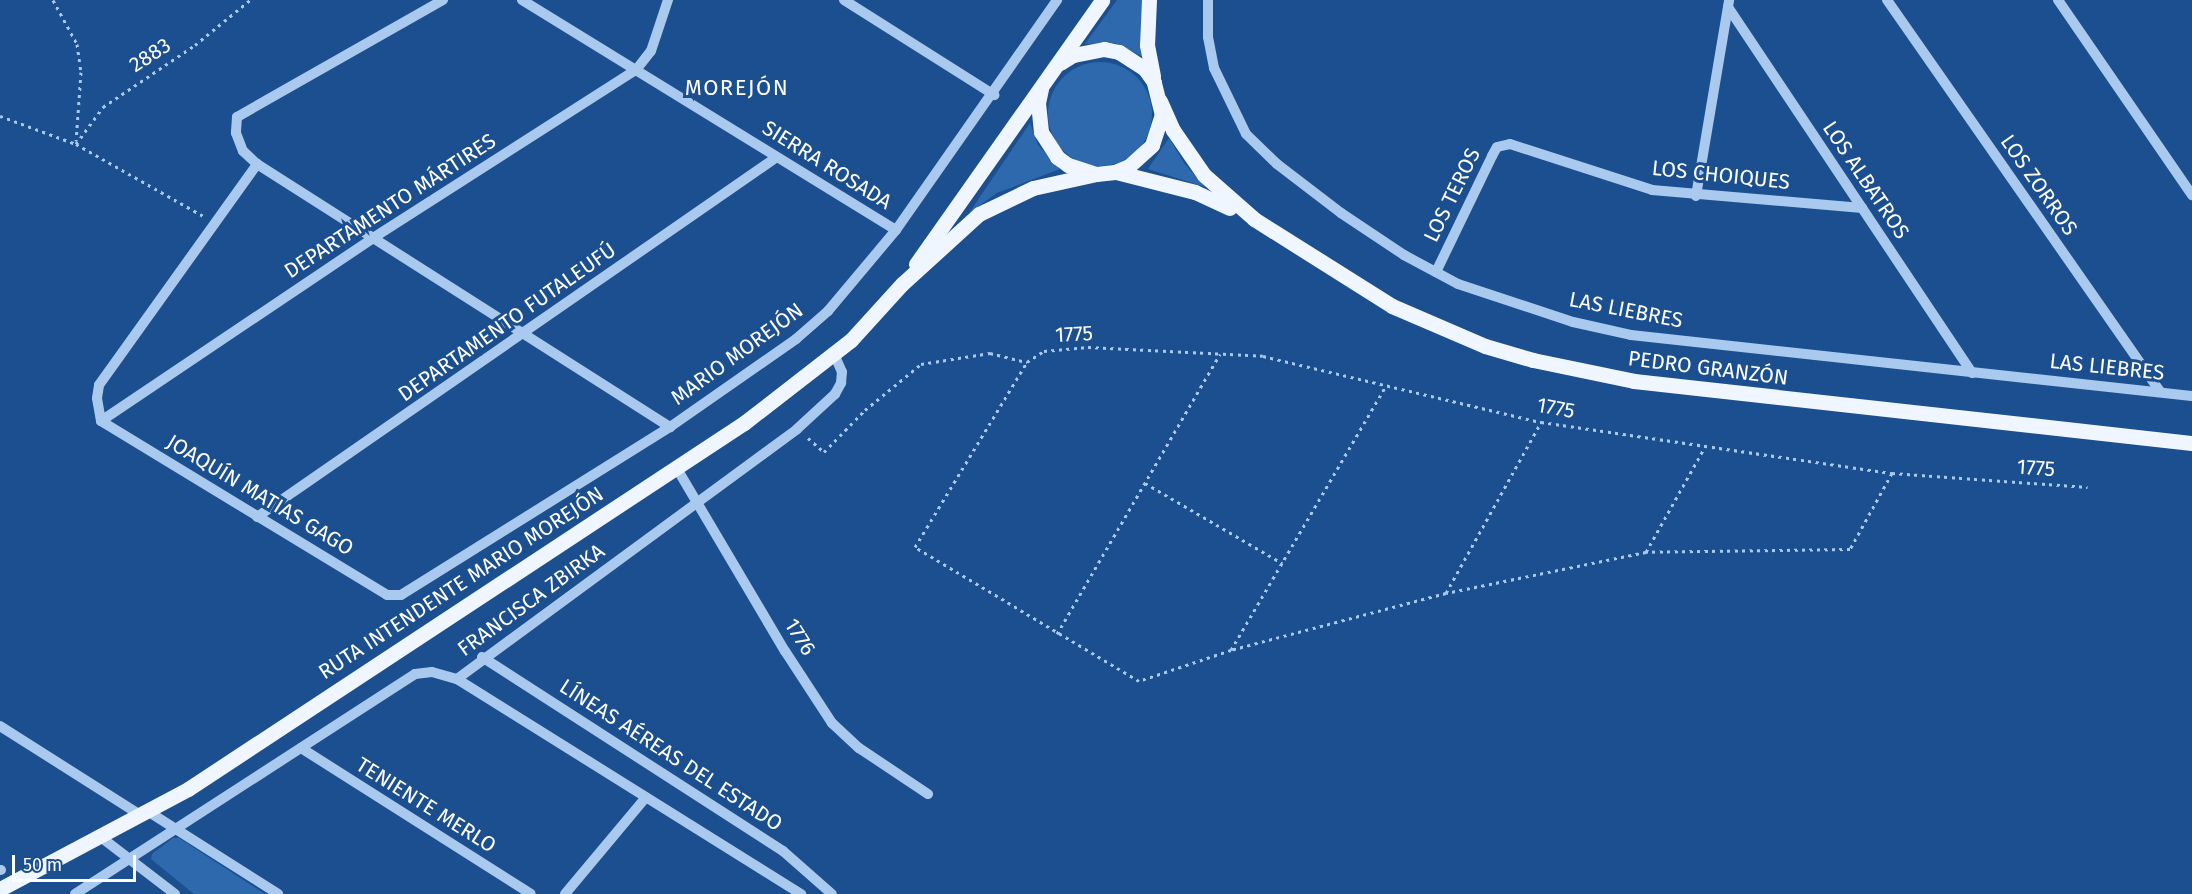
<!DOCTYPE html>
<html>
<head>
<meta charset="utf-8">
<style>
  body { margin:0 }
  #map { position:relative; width:2192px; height:894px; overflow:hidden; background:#1b4f8f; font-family:"Fira Sans",sans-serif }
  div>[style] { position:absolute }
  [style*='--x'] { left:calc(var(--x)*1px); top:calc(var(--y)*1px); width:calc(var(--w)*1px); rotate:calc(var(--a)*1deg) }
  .green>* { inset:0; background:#2e69ad }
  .round { border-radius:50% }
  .path>* { height:3px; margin-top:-1.5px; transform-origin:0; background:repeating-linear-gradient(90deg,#a9c9ee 0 3px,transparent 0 7.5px) }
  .minor>* { height:10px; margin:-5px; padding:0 5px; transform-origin:5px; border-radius:5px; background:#a9c9ee }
  .major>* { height:15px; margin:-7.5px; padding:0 7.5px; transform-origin:7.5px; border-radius:7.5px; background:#f0f6ff }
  span { translate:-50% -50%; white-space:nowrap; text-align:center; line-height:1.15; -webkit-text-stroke:6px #1b4f8f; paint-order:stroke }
  .street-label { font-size:21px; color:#fff }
  .neighbourhood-label { font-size:22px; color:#fff; letter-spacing:1.5px }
  .scale { position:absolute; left:12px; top:855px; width:124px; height:27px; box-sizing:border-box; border:3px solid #fff; border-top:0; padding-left:8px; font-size:18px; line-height:21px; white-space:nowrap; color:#fff; -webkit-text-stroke:4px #1b4f8f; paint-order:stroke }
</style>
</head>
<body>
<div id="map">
  <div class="green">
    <i style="clip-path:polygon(1117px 0,1143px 0,1143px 57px,1115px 43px,1085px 44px)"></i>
    <i class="round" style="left:1048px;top:62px;width:104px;height:104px"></i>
    <i style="clip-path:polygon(1030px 123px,1038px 145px,1060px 169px,997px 193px,969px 213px)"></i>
    <i style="clip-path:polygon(1169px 138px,1184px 163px,1205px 187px,1148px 169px)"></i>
    <i style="clip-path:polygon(173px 838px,179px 838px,265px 894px,194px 894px,151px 859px,152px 854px)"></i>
  </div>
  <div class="path">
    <i style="--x:53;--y:0;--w:50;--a:61.4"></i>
    <i style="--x:77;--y:44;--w:28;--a:82"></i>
    <i style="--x:81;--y:72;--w:69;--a:94.1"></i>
    <i style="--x:0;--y:116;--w:81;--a:20.2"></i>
    <i style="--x:76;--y:144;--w:148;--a:29.5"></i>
    <i style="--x:76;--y:144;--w:46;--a:-53.9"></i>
    <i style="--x:103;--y:107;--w:111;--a:-34"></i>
    <i style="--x:195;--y:45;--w:71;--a:-39.3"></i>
    <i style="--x:808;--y:438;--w:21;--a:41"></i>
    <i style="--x:824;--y:452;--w:59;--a:-45.7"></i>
    <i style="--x:865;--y:410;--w:72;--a:-39.4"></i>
    <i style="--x:921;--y:364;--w:70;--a:-9.1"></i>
    <i style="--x:990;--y:353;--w:38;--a:14"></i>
    <i style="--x:1892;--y:473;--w:87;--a:118.9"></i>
    <i style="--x:1850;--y:549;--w:204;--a:179.2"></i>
    <i style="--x:1646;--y:552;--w:204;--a:168.4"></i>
    <i style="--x:1446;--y:593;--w:222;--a:165.2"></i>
    <i style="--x:1231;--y:650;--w:97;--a:161.4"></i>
    <i style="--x:1139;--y:681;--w:261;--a:-149.1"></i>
    <i style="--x:915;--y:547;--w:216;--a:-58.8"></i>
    <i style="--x:1027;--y:362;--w:20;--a:-33"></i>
    <i style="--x:1044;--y:351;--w:44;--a:-5.2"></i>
    <i style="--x:1088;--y:347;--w:175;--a:2.9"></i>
    <i style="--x:1263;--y:356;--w:286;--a:13.4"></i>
    <i style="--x:1541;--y:422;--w:355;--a:8.3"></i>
    <i style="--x:1892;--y:473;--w:196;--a:4.1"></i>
    <i style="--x:1145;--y:483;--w:159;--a:30.3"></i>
    <i style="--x:1646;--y:552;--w:120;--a:-60.7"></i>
    <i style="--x:1446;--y:593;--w:196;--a:-60.9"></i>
    <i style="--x:1057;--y:634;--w:324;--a:-59.8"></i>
    <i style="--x:1231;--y:650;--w:306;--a:-59.6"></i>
  </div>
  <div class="minor">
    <i style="--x:443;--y:0;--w:237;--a:150.4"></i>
    <i style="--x:237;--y:117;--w:16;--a:94"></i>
    <i style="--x:236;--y:133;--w:19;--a:69"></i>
    <i style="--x:243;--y:151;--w:19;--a:43"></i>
    <i style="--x:257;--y:164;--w:490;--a:32.5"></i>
    <i style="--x:522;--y:0;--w:439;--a:31.6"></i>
    <i style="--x:844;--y:0;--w:178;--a:32.3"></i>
    <i style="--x:1208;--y:0;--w:37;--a:90"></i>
    <i style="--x:1208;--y:37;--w:32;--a:79"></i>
    <i style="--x:1214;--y:68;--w:73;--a:64.1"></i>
    <i style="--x:1246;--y:134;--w:43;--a:44.1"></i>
    <i style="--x:1277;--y:164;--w:81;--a:37.4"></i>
    <i style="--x:1341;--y:213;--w:76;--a:33.7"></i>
    <i style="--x:1404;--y:255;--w:61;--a:28.2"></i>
    <i style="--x:1458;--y:284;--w:121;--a:18.3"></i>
    <i style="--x:1573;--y:322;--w:59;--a:12.6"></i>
    <i style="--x:1631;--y:335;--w:564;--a:6.21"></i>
    <i style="--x:1887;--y:0;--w:478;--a:55.1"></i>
    <i style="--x:2058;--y:0;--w:237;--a:55.5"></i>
    <i style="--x:1728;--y:7;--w:440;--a:56.3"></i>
    <i style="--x:1696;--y:196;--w:199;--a:-80.4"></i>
    <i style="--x:1436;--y:272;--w:129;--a:-64.2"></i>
    <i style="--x:1492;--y:156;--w:10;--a:-61"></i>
    <i style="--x:1497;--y:147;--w:13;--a:-13"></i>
    <i style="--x:1510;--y:144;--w:149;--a:17.9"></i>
    <i style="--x:1652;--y:190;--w:211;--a:4.9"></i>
    <i style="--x:101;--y:421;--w:335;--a:31.3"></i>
    <i style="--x:387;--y:595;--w:14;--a:0"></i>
    <i style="--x:401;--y:595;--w:317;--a:-32"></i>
    <i style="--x:670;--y:427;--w:154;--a:-34.9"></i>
    <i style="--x:796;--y:339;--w:43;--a:-41.2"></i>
    <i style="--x:828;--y:311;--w:106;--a:-50"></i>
    <i style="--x:896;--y:230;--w:281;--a:-55"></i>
    <i style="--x:101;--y:421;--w:328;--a:-33.9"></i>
    <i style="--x:373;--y:238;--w:312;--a:-32.6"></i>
    <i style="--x:636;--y:70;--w:24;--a:-52"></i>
    <i style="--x:651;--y:51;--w:54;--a:-71.6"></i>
    <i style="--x:101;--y:421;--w:23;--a:-100"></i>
    <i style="--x:97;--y:398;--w:13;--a:-81"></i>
    <i style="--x:99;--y:385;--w:272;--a:-54.4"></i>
    <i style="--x:676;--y:467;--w:214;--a:59.4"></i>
    <i style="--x:785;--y:651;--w:86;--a:56.9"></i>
    <i style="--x:832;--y:723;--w:37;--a:43"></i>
    <i style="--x:859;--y:748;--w:83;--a:33.7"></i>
    <i style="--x:257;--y:517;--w:632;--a:-34.7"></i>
    <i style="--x:482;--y:657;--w:358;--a:32.8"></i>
    <i style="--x:783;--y:851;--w:65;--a:41.3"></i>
    <i style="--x:457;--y:679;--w:422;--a:-36.3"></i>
    <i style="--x:797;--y:429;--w:52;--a:-42.6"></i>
    <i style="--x:835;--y:394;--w:13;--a:-61"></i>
    <i style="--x:841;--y:383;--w:11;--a:-85"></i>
    <i style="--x:842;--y:372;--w:20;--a:-114"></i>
    <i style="--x:0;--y:726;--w:168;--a:32.4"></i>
    <i style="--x:301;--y:748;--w:272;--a:32.4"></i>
    <i style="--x:149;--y:812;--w:153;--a:32.4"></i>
    <i style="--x:102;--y:838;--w:92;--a:37.5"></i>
    <i style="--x:0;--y:870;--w:1;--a:0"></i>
    <i style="--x:75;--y:894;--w:405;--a:-32.9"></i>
    <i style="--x:415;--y:674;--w:17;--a:-7"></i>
    <i style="--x:432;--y:672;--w:26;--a:16"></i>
    <i style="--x:457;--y:679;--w:406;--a:32"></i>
    <i style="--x:565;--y:894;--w:126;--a:-50.1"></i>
  </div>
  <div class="major">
    <i style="--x:1149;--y:0;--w:45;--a:92.5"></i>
    <i style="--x:1147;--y:45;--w:32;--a:79"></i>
    <i style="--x:1041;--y:89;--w:14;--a:102"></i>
    <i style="--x:1038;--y:103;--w:29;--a:84"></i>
    <i style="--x:1041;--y:132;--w:30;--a:57"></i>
    <i style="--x:1057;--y:157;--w:14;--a:36"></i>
    <i style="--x:1068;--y:165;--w:29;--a:18"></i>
    <i style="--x:1096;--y:174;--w:19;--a:-6"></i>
    <i style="--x:1115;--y:172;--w:15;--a:-23"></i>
    <i style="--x:1129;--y:166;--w:31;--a:-42"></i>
    <i style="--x:1152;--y:145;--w:32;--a:-72"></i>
    <i style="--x:1162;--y:115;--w:34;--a:-104"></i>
    <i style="--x:1154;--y:82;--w:16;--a:-125"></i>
    <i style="--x:1145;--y:69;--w:31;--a:-147"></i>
    <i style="--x:1119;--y:52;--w:15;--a:-169"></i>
    <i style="--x:1104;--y:49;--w:32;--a:169"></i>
    <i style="--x:1073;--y:55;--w:15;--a:148"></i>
    <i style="--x:1160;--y:101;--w:32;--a:66"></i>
    <i style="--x:1173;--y:130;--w:55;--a:55.4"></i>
    <i style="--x:1204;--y:175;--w:67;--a:41.3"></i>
    <i style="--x:1254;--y:219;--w:163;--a:32.2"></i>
    <i style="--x:1392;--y:306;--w:101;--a:23.3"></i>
    <i style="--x:1485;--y:346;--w:50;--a:16.3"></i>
    <i style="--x:1533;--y:360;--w:103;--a:11.7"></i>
    <i style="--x:1634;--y:381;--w:561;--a:6.34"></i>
    <i style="--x:1116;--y:172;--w:81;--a:14.2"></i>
    <i style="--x:1195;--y:192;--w:38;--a:25"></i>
    <i style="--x:916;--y:264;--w:323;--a:-54.8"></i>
    <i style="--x:0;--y:889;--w:213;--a:-28"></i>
    <i style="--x:188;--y:789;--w:666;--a:-33.36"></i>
    <i style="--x:744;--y:423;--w:135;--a:-37.8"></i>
    <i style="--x:851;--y:340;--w:76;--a:-47.7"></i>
    <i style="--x:902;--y:284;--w:104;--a:-42.3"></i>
    <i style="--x:979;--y:214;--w:60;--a:-25.7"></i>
    <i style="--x:1033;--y:188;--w:65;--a:-12.5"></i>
  </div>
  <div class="street-label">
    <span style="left:150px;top:55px;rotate:-33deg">2883</span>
    <span style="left:827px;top:165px;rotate:32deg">SIERRA ROSADA</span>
    <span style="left:1721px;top:175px;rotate:6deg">LOS CHOIQUES</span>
    <span style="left:1866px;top:180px;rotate:56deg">LOS ALBATROS</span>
    <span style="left:2039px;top:185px;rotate:55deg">LOS ZORROS</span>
    <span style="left:1452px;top:195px;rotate:-64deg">LOS TEROS</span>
    <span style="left:390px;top:206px;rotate:-33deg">DEPARTAMENTO MÁRTIRES</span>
    <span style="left:1626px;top:310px;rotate:11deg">LAS LIEBRES</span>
    <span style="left:507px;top:322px;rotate:-35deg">DEPARTAMENTO FUTALEUFÚ</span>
    <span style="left:1074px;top:334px;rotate:-3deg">1775</span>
    <span style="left:737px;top:354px;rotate:-36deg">MARIO MOREJÓN</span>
    <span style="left:2107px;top:367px;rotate:6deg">LAS LIEBRES</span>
    <span style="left:1708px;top:368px;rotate:7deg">PEDRO GRANZÓN</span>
    <span style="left:1556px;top:408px;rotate:10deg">1775</span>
    <span style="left:2036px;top:468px;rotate:4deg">1775</span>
    <span style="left:260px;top:495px;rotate:31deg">JOAQUÍN MATIAS GAGO</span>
    <span style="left:461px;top:583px;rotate:-33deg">RUTA INTENDENTE MARIO MOREJÓN</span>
    <span style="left:531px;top:600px;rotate:-36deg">FRANCISCA ZBIRKA</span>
    <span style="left:800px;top:637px;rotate:58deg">1776</span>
    <span style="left:671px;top:755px;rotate:33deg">LÍNEAS AÉREAS DEL ESTADO</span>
    <span style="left:426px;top:805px;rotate:32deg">TENIENTE MERLO</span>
  </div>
  <div class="neighbourhood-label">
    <span style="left:737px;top:88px">MOREJÓN</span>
  </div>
  <div class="scale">50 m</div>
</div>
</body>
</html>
